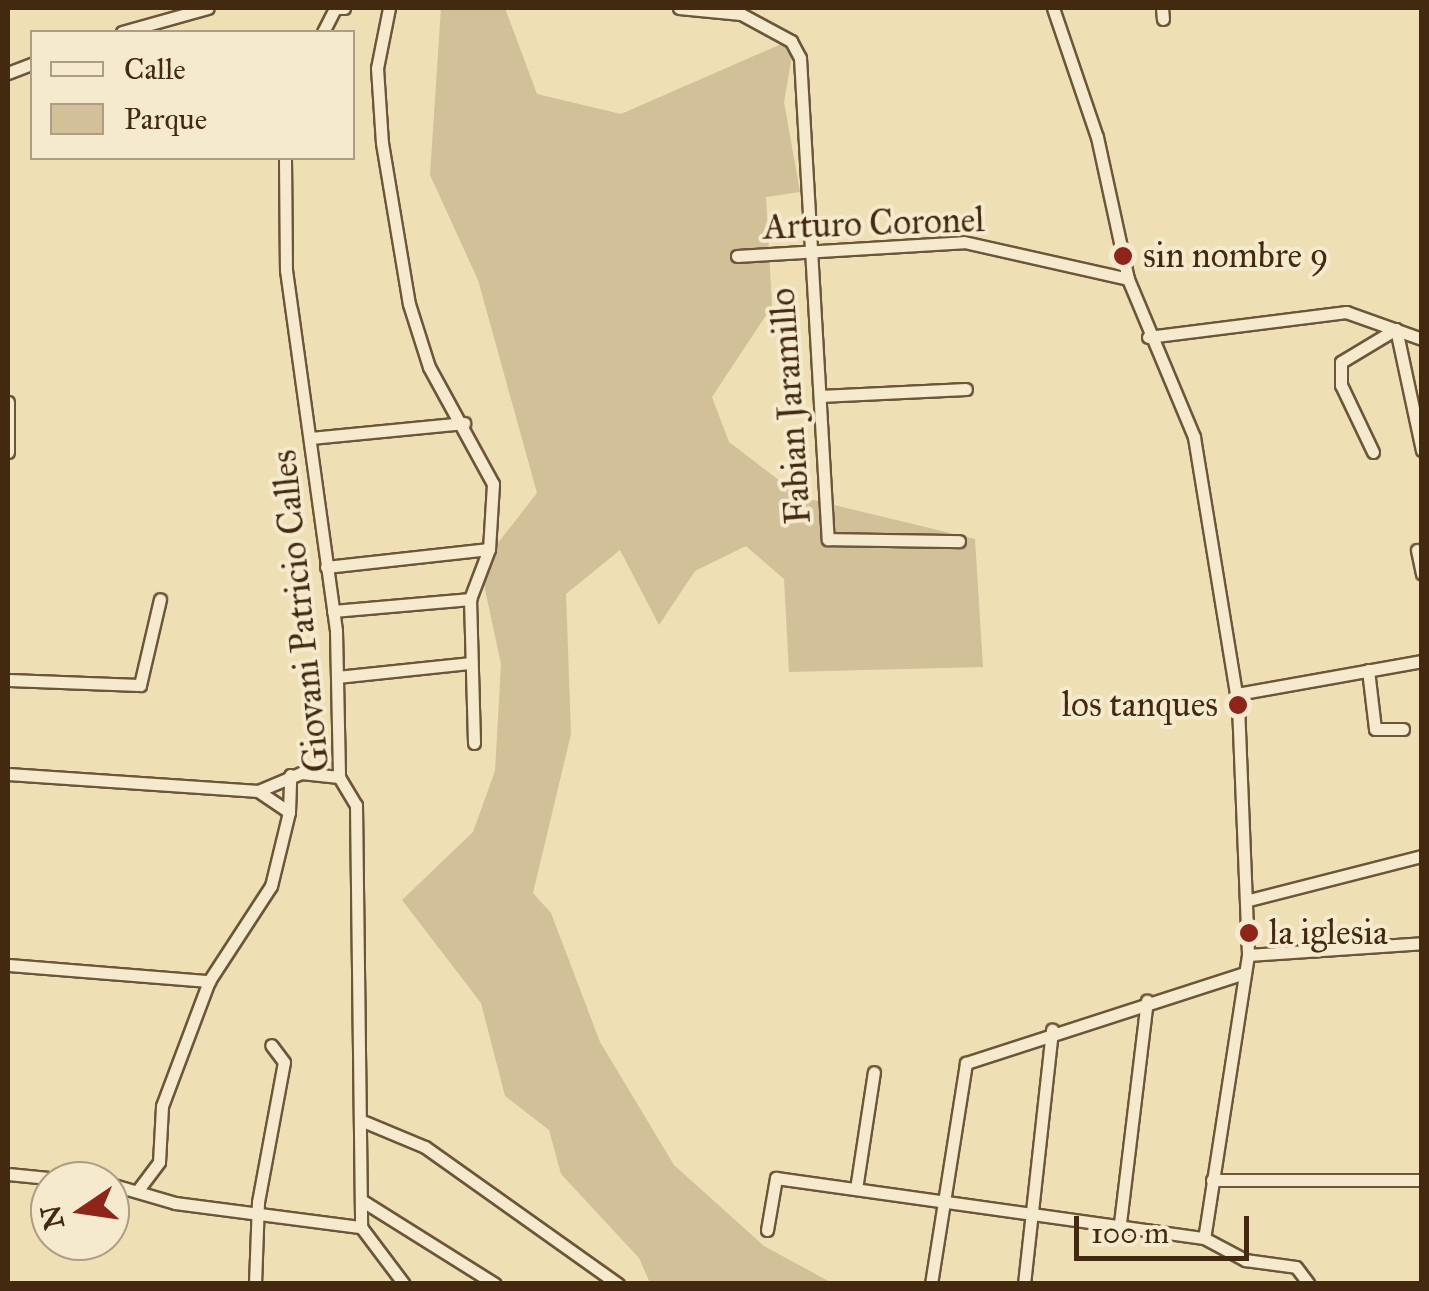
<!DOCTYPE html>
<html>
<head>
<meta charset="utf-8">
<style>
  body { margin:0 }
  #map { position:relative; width:1429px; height:1291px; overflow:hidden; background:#efdfb4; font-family:"IM FELL Great Primer",serif }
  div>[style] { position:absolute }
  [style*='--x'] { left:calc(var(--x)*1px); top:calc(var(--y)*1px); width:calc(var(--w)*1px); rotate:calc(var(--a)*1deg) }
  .green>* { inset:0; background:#d2c098 }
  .roads { filter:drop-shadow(2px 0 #6d5638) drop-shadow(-2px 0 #6d5638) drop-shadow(0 2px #6d5638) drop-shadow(0 -2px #6d5638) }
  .street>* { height:11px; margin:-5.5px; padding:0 5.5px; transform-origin:5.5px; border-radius:5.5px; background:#f5eace }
  .dots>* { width:28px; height:28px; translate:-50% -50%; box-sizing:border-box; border:5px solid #f5eace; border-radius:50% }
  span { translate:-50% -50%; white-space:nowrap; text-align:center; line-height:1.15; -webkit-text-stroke:8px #f5eace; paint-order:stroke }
  .street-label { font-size:35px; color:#42290f }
  .poi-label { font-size:35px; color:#42290f }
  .left { translate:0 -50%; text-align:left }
  .right { translate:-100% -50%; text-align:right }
  .frame { position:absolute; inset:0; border:10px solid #42290f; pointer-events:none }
  .legend { position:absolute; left:30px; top:30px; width:325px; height:130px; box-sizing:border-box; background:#f5eace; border:2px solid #ad9d82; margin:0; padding:12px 18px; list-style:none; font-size:30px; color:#42290f }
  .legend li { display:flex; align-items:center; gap:20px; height:50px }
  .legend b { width:50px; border:2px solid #ad9d82 }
  .north { position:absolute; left:30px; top:1161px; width:100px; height:100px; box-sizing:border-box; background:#f5eace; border:2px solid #ad9d82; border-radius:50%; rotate:257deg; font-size:28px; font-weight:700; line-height:40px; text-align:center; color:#42290f }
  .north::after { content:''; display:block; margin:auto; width:35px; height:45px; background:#8f2418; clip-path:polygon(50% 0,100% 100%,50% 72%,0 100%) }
  .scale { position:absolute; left:1074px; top:1216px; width:175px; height:45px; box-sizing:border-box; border:5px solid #42290f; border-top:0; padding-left:12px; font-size:30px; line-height:35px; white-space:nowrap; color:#42290f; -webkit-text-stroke:8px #f5eace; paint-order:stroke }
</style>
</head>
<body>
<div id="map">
  <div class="green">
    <i style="clip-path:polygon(441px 8px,505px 8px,537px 94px,621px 114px,795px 38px,784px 102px,800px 192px,766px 197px,772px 306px,712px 397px,729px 442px,801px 497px,975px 539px,983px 667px,789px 672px,784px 579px,746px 546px,695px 571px,659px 625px,620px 550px,566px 594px,571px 734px,533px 893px,551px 913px,600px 1042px,674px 1165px,764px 1246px,832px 1283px,650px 1283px,639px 1258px,561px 1174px,549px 1130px,505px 1096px,481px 1003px,402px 900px,473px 832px,495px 771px,501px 664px,480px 566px,537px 493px,478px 280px,430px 175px)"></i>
  </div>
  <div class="roads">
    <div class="street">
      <i style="--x:389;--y:8;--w:61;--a:101.3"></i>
      <i style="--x:377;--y:68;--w:75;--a:86.2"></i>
      <i style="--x:382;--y:143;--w:163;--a:80.5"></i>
      <i style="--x:409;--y:304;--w:66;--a:72.4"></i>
      <i style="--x:429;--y:367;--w:133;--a:61.3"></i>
      <i style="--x:493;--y:484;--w:65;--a:93.5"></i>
      <i style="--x:489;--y:549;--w:53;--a:110.8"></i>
      <i style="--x:470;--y:599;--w:144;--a:88.4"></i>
      <i style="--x:679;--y:8;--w:62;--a:5.5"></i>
      <i style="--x:741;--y:14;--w:57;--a:28.4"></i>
      <i style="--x:791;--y:41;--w:19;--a:62"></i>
      <i style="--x:800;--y:58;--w:482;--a:86.7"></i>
      <i style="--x:828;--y:539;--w:131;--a:0.9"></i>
      <i style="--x:1053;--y:8;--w:136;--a:71.2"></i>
      <i style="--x:1097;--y:137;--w:145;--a:77.7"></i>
      <i style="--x:1128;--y:279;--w:171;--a:67.3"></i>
      <i style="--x:1194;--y:437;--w:272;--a:80.7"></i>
      <i style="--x:1238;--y:705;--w:250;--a:87.7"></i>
      <i style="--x:1248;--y:955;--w:286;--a:98.8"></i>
      <i style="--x:1204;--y:1238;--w:47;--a:28.2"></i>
      <i style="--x:1245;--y:1260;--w:51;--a:7.8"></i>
      <i style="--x:1296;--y:1267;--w:21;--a:53"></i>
      <i style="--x:1162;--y:8;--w:11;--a:85"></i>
      <i style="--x:122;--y:32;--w:89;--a:-15.6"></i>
      <i style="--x:323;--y:32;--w:27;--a:-63"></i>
      <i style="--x:335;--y:8;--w:9;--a:0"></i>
      <i style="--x:8;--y:73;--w:26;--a:-21"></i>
      <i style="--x:285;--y:158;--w:112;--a:89.5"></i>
      <i style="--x:286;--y:270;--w:364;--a:82.1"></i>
      <i style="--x:336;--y:631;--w:146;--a:88.8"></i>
      <i style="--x:339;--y:777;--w:33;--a:59"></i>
      <i style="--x:356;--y:805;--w:422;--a:89.3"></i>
      <i style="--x:361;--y:1227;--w:71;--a:53"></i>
      <i style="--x:737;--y:256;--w:227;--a:-3.5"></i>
      <i style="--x:964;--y:242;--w:168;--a:12.7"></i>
      <i style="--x:1148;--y:337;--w:200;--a:-7.2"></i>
      <i style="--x:1346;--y:312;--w:81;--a:19.6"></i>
      <i style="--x:820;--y:396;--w:146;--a:-2.7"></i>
      <i style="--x:8;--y:402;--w:50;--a:90"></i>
      <i style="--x:311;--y:438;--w:154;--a:-5.6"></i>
      <i style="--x:1373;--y:452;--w:74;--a:-115.5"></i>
      <i style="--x:1341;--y:385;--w:23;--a:-90"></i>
      <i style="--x:1341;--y:362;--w:64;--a:-31"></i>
      <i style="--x:1396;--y:329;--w:124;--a:77.9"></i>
      <i style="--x:1417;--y:550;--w:24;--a:78"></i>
      <i style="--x:326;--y:567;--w:164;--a:-6.3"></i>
      <i style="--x:333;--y:611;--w:138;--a:-5"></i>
      <i style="--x:1368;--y:670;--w:59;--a:83.2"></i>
      <i style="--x:1375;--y:729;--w:28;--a:0"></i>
      <i style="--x:337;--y:677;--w:135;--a:-6"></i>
      <i style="--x:8;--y:680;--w:132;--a:2.2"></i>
      <i style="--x:140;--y:685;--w:88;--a:-76.9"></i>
      <i style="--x:1237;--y:694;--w:188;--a:-10.1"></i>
      <i style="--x:8;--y:774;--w:251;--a:3.9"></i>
      <i style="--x:258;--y:791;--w:47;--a:-22.7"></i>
      <i style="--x:301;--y:773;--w:38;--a:6"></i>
      <i style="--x:289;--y:812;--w:37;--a:-88"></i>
      <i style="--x:1249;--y:900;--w:179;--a:-14.3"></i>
      <i style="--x:1248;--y:955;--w:174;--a:-3.9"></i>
      <i style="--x:8;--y:965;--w:202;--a:4.6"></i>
      <i style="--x:365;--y:1122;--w:65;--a:22.6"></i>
      <i style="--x:425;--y:1147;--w:237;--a:35.4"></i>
      <i style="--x:8;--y:1174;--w:71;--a:5.6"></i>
      <i style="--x:1212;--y:1180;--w:210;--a:0"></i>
      <i style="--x:110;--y:1184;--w:68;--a:16.3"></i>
      <i style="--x:175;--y:1203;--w:188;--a:7.4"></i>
      <i style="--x:856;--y:1189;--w:118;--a:-81.3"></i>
      <i style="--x:138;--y:1190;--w:35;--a:-53"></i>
      <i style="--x:159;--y:1162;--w:56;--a:-86.9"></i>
      <i style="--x:162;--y:1106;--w:134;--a:-69.4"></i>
      <i style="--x:209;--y:981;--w:113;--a:-56.9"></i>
      <i style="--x:271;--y:886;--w:76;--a:-76.3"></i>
      <i style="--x:289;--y:812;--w:37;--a:-146"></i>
      <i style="--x:361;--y:1200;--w:158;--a:32.1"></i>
      <i style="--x:1120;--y:1223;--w:224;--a:-83.1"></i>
      <i style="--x:767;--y:1230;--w:53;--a:-80.2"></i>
      <i style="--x:776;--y:1178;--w:432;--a:8"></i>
      <i style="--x:255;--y:1284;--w:82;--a:-87.9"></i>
      <i style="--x:258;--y:1202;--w:142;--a:-79.5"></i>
      <i style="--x:284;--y:1062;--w:21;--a:-127"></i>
      <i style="--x:931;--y:1284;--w:224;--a:-81"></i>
      <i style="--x:966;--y:1063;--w:292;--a:-17.9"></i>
      <i style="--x:1024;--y:1284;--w:256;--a:-83.7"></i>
    </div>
  </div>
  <div class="dots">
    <i style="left:1123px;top:256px;background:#8f2418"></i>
    <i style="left:1238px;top:705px;background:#8f2418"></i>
    <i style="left:1249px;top:933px;background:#8f2418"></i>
  </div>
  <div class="street-label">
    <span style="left:874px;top:224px;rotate:-2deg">Arturo Coronel</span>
    <span style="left:791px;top:406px;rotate:-94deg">Fabian Jaramillo</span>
    <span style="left:301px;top:611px;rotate:-96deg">Giovani Patricio Calles</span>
  </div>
  <div class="poi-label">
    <span class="left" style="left:1143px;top:256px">sin nombre 9</span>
    <span class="right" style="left:1218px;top:705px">los tanques</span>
    <span class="left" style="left:1269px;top:933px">la iglesia</span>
  </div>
  <div class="frame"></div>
  <ul class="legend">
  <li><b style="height:12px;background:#f5eace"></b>Calle</li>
  <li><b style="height:28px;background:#d2c098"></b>Parque</li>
  </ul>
  <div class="north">N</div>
  <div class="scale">100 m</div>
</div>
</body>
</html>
